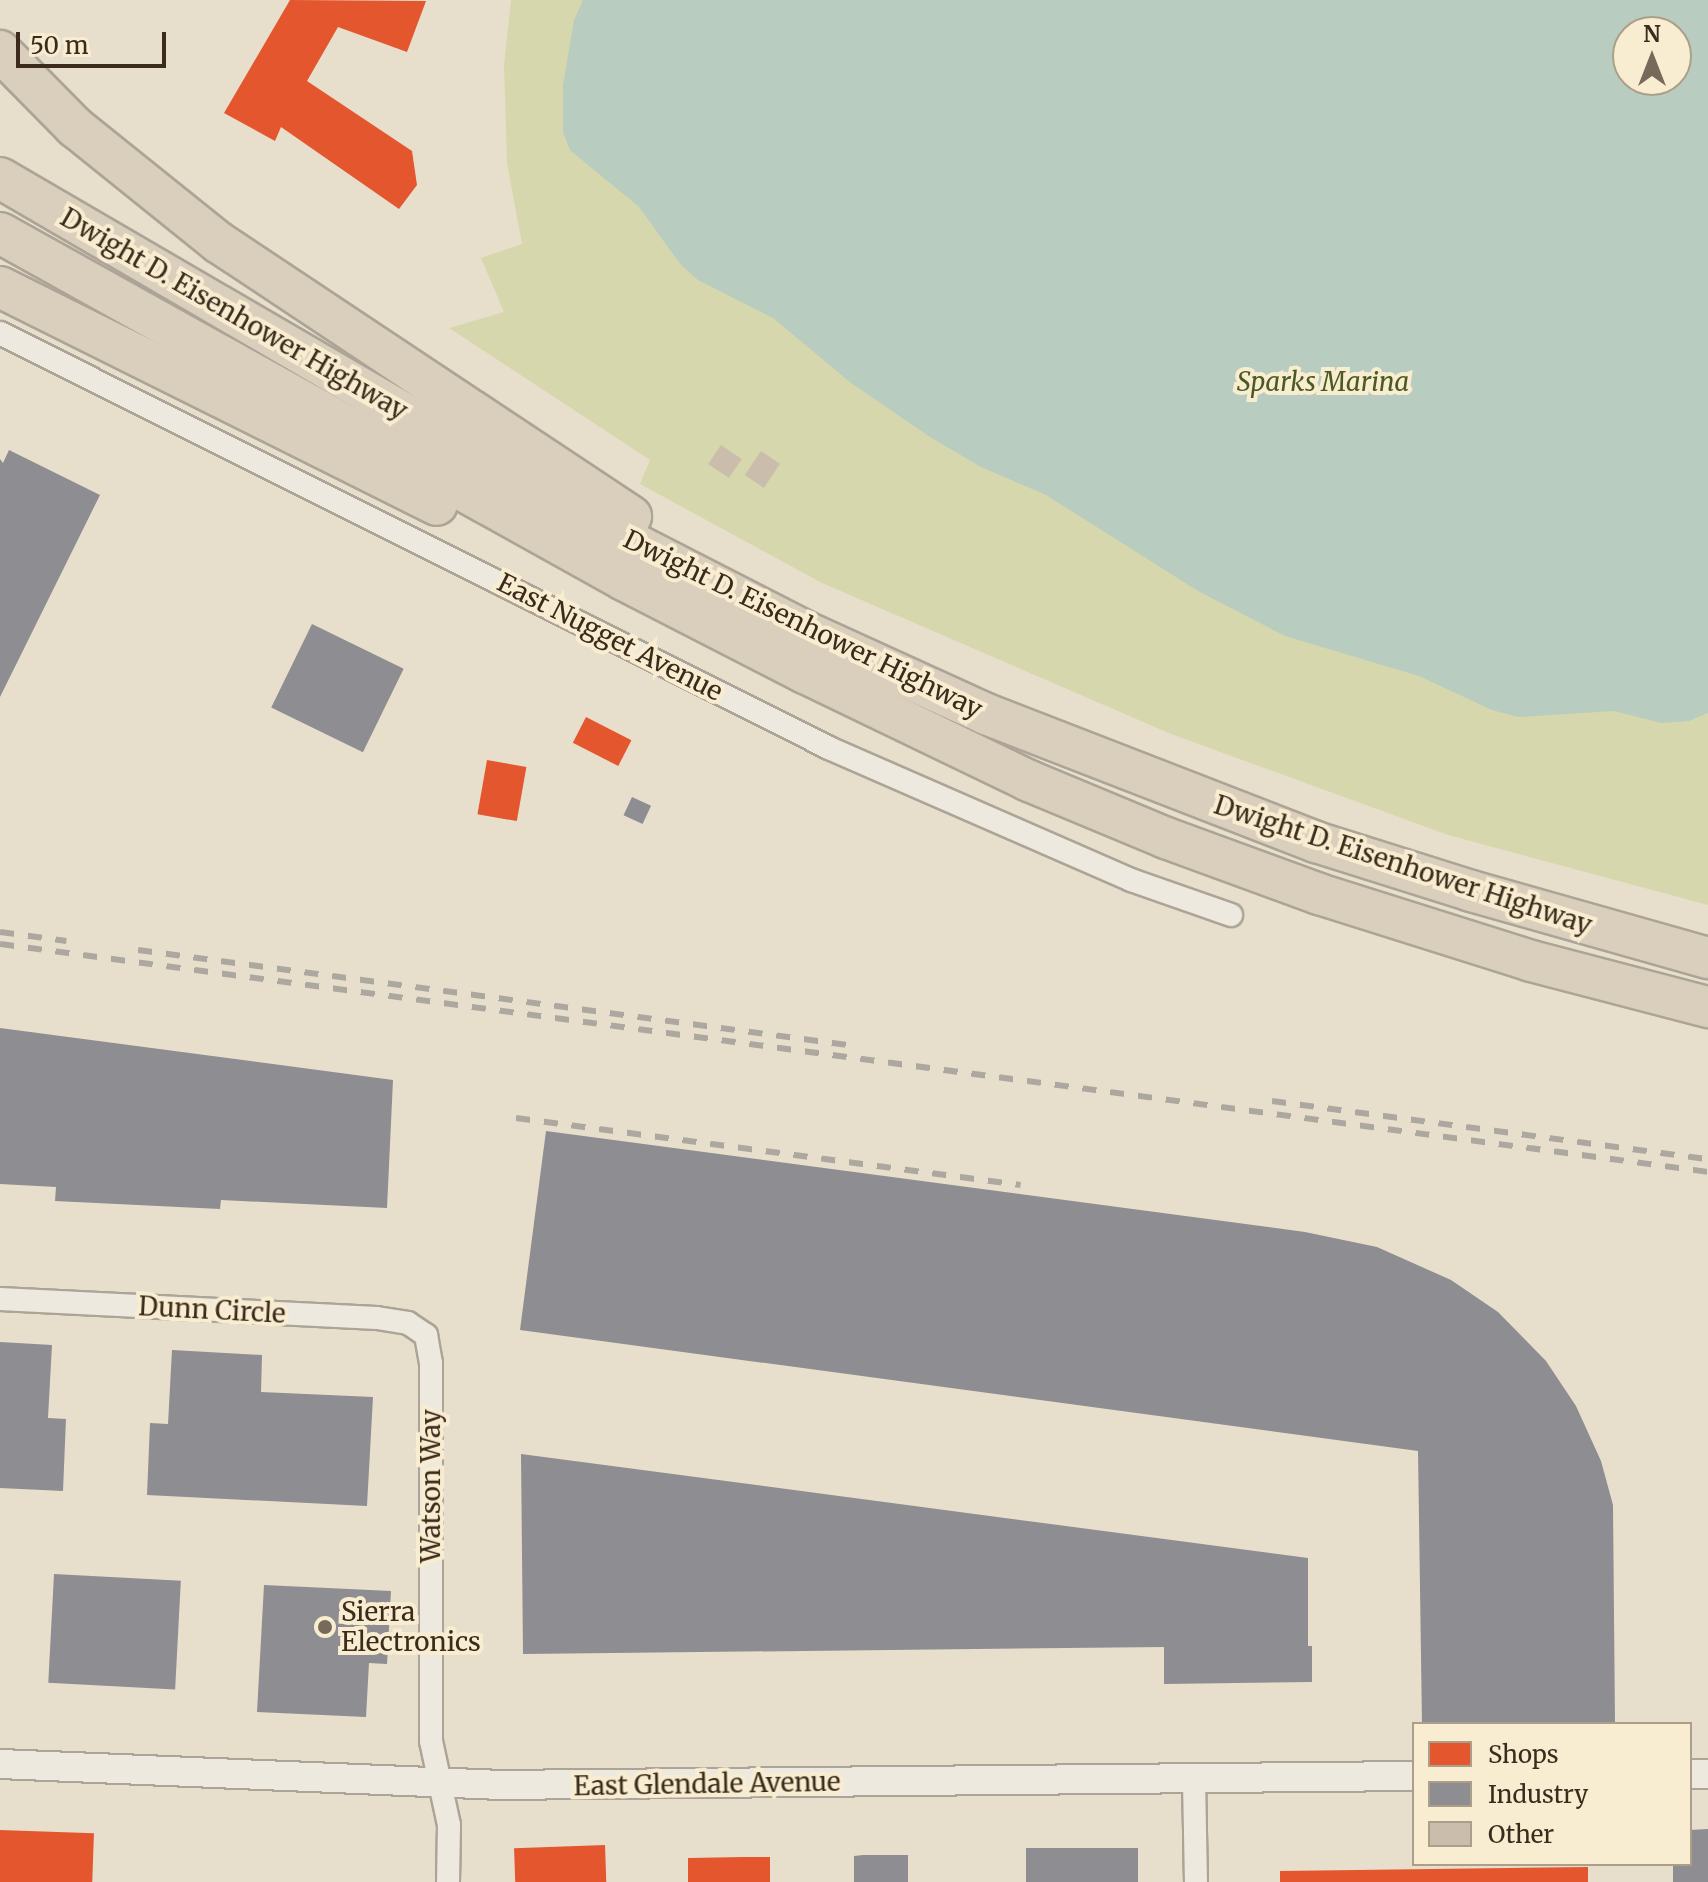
<!DOCTYPE html>
<html>
<head>
<meta charset="utf-8">
<style>
  body { margin:0 }
  #map { position:relative; width:1708px; height:1882px; overflow:hidden; background:#e7dfcc; font-family:Merriweather,serif }
  div>[style] { position:absolute }
  [style*='--x'] { left:calc(var(--x)*1px); top:calc(var(--y)*1px); width:calc(var(--w)*1px); rotate:calc(var(--a)*1deg) }
  .green>* { inset:0; background:#d7d7ad }
  .water>* { inset:0; background:#b8ccbf }
  .shops>* { inset:0; background:#e4572e; transform-origin:0 0 }
  .industry>* { inset:0; background:#8d8d92; transform-origin:0 0 }
  .building>* { inset:0; background:#cbbdac; transform-origin:0 0 }
  .roads { filter:drop-shadow(2px 0 #aca496) drop-shadow(-2px 0 #aca496) drop-shadow(0 2px #aca496) drop-shadow(0 -2px #aca496) }
  .minor>* { height:22px; margin:-11px; padding:0 11px; transform-origin:11px; border-radius:11px; background:#eee9df }
  .tertiary>* { height:28px; margin:-14px; padding:0 14px; transform-origin:14px; border-radius:14px; background:#eee9df }
  .motorway>* { height:40px; margin:-20px; padding:0 20px; transform-origin:20px; border-radius:20px; background:#dacebc }
  .rail>* { height:6px; margin-top:-3px; transform-origin:0; background:repeating-linear-gradient(90deg,#ada89f 0 14px,transparent 0 28px) }
  .dots>* { width:22px; height:22px; translate:-50% -50%; box-sizing:border-box; border:4px solid #f8edd1; border-radius:50% }
  span { translate:-50% -50%; white-space:nowrap; text-align:center; line-height:1.15; -webkit-text-stroke:8px #f8edd1; paint-order:stroke }
  .street-label { font-size:26px; color:#3b2b1c }
  .park-label { font-size:26px; color:#4b5a21; font-style:italic }
  .poi-label { font-size:26px; color:#3b2b1c }
  .left { translate:0 -50%; text-align:left }
  .legend { position:absolute; left:1412px; top:1722px; width:280px; height:144px; box-sizing:border-box; background:#f8edd1; border:2px solid #ac9f89; margin:0; padding:10px 14px; list-style:none; font-size:24px; color:#3b2b1c }
  .legend li { display:flex; align-items:center; gap:16px; height:40px }
  .legend b { width:40px; border:2px solid #ac9f89 }
  .north { position:absolute; left:1612px; top:16px; width:80px; height:80px; box-sizing:border-box; background:#f8edd1; border:2px solid #ac9f89; border-radius:50%; rotate:0deg; font-size:22px; font-weight:700; line-height:32px; text-align:center; color:#3b2b1c }
  .north::after { content:''; display:block; margin:auto; width:28px; height:36px; background:#776a5a; clip-path:polygon(50% 0,100% 100%,50% 72%,0 100%) }
  .scale { position:absolute; left:16px; top:32px; width:150px; height:36px; box-sizing:border-box; border:4px solid #3b2b1c; border-top:0; padding-left:10px; font-size:24px; line-height:28px; white-space:nowrap; color:#3b2b1c; -webkit-text-stroke:6px #f8edd1; paint-order:stroke }
</style>
</head>
<body>
<div id="map">
  <div class="green">
    <i style="clip-path:polygon(evenodd,511px 0,1708px 0,1708px 905px,1448px 835px,1171px 734px,822px 583px,640px 484px,650px 460px,449px 328px,504px 312px,481px 258px,522px 244px,507px 163px,504px 65px,511px 0,1628px 32px,1676px 32px,1676px 80px,1628px 80px,1628px 32px)"></i>
  </div>
  <div class="water">
    <i style="clip-path:polygon(evenodd,583px 0,1708px 0,1708px 713px,1689px 721px,1661px 723px,1614px 711px,1518px 717px,1492px 710px,1419px 676px,1285px 636px,1198px 591px,1046px 495px,981px 467px,930px 437px,851px 383px,773px 318px,698px 280px,681px 265px,639px 207px,570px 150px,563px 132px,563px 85px,574px 20px,583px 0,1628px 32px,1676px 32px,1676px 80px,1628px 80px,1628px 32px)"></i>
  </div>
  <div class="shops">
    <i style="clip-path:polygon(290px 0,426px 1px,407px 52px,338px 27px,307px 81px,412px 151px,417px 185px,399px 209px,281px 127px,275px 141px,224px 113px)"></i>
    <i style="left:586px;top:717px;width:51px;height:29px;rotate:27deg"></i>
    <i style="left:487px;top:760px;width:40px;height:55px;rotate:10deg"></i>
    <i style="left:0;top:1830px;width:94px;height:52px;rotate:2deg"></i>
    <i style="left:605px;top:1845px;width:37px;height:91px;rotate:88deg"></i>
    <i style="clip-path:polygon(744px 1857px,770px 1857px,770px 1882px,688px 1882px,688px 1858px)"></i>
    <i style="clip-path:polygon(1588px 1867px,1588px 1882px,1280px 1882px,1280px 1871px)"></i>
  </div>
  <div class="industry">
    <i style="clip-path:polygon(9px 450px,100px 495px,0 697px,0 459px,3px 463px)"></i>
    <i style="left:312px;top:624px;width:102px;height:93px;rotate:26deg"></i>
    <i style="left:632px;top:797px;width:21px;height:20px;rotate:25deg"></i>
    <i style="clip-path:polygon(0 1028px,393px 1080px,387px 1208px,221px 1200px,220px 1209px,55px 1201px,56px 1187px,0 1184px)"></i>
    <i style="clip-path:polygon(546px 1131px,1305px 1232px,1377px 1247px,1451px 1280px,1498px 1312px,1546px 1361px,1576px 1406px,1601px 1461px,1613px 1505px,1615px 1724px,1422px 1724px,1418px 1451px,520px 1330px)"></i>
    <i style="clip-path:polygon(0 1342px,52px 1345px,48px 1418px,66px 1419px,63px 1491px,0 1488px)"></i>
    <i style="clip-path:polygon(172px 1350px,262px 1355px,261px 1392px,373px 1397px,367px 1506px,147px 1495px,150px 1423px,168px 1424px)"></i>
    <i style="clip-path:polygon(521px 1454px,1308px 1558px,1308px 1646px,1312px 1646px,1312px 1682px,1164px 1684px,1164px 1647px,523px 1654px)"></i>
    <i style="left:54px;top:1574px;width:127px;height:109px;rotate:3deg"></i>
    <i style="clip-path:polygon(264px 1585px,391px 1591px,387px 1664px,369px 1663px,366px 1717px,257px 1712px)"></i>
    <i style="clip-path:polygon(1708px 1829px,1708px 1882px,1673px 1882px,1673px 1864px,1690px 1864px,1690px 1830px)"></i>
    <i style="left:1138px;top:1848px;width:34px;height:112px;rotate:90deg"></i>
    <i style="clip-path:polygon(863px 1855px,908px 1855px,908px 1882px,854px 1882px,854px 1856px)"></i>
  </div>
  <div class="building">
    <i style="left:721px;top:445px;width:25px;height:23px;rotate:34deg"></i>
    <i style="left:761px;top:451px;width:23px;height:29px;rotate:34deg"></i>
  </div>
  <div class="roads">
    <div class="minor">
      <i style="--x:0;--y:333;--w:927;--a:26.59"></i>
      <i style="--x:829;--y:748;--w:330;--a:23.6"></i>
      <i style="--x:1131;--y:880;--w:106;--a:19.3"></i>
      <i style="--x:0;--y:1299;--w:377;--a:2.9"></i>
      <i style="--x:377;--y:1318;--w:31;--a:9"></i>
      <i style="--x:408;--y:1323;--w:22;--a:34"></i>
      <i style="--x:426;--y:1335;--w:28;--a:80"></i>
      <i style="--x:431;--y:1363;--w:378;--a:90"></i>
      <i style="--x:431;--y:1741;--w:86;--a:77.9"></i>
      <i style="--x:449;--y:1825;--w:57;--a:91"></i>
      <i style="--x:1194;--y:1779;--w:103;--a:88.9"></i>
    </div>
    <div class="tertiary">
      <i style="--x:0;--y:1764;--w:495;--a:2.4"></i>
      <i style="--x:495;--y:1785;--w:919;--a:-0.56"></i>
      <i style="--x:1690;--y:1774;--w:18;--a:0"></i>
    </div>
    <div class="motorway">
      <i style="--x:0;--y:51;--w:107;--a:45.4"></i>
      <i style="--x:75;--y:127;--w:184;--a:38.8"></i>
      <i style="--x:218;--y:242;--w:496;--a:33.6"></i>
      <i style="--x:0;--y:178;--w:674;--a:30.22"></i>
      <i style="--x:582;--y:517;--w:262;--a:27.1"></i>
      <i style="--x:815;--y:636;--w:188;--a:24.5"></i>
      <i style="--x:986;--y:714;--w:354;--a:21.2"></i>
      <i style="--x:1316;--y:842;--w:163;--a:17.5"></i>
      <i style="--x:1471;--y:891;--w:246;--a:15.8"></i>
      <i style="--x:0;--y:233;--w:714;--a:29.08"></i>
      <i style="--x:624;--y:580;--w:203;--a:27.2"></i>
      <i style="--x:805;--y:673;--w:249;--a:25.7"></i>
      <i style="--x:1029;--y:781;--w:148;--a:22.6"></i>
      <i style="--x:1166;--y:838;--w:163;--a:20.1"></i>
      <i style="--x:1319;--y:894;--w:222;--a:17.5"></i>
      <i style="--x:1531;--y:961;--w:183;--a:14.6"></i>
      <i style="--x:0;--y:287;--w:488;--a:26.5"></i>
    </div>
  </div>
  <div class="rail">
    <i style="--x:0;--y:932;--w:67;--a:7.8"></i>
    <i style="--x:0;--y:944;--w:1723;--a:7.6"></i>
    <i style="--x:138;--y:950;--w:716;--a:7.62"></i>
    <i style="--x:1272;--y:1101;--w:440;--a:7.6"></i>
    <i style="--x:516;--y:1118;--w:509;--a:7.56"></i>
  </div>
  <div class="dots">
    <i style="left:325px;top:1627px;background:#776a5a"></i>
  </div>
  <div class="street-label">
    <span style="left:234px;top:314px;rotate:30deg">Dwight D. Eisenhower Highway</span>
    <span style="left:803px;top:624px;rotate:26deg">Dwight D. Eisenhower Highway</span>
    <span style="left:610px;top:637px;rotate:27deg">East Nugget Avenue</span>
    <span style="left:1403px;top:865px;rotate:18deg">Dwight D. Eisenhower Highway</span>
    <span style="left:212px;top:1310px;rotate:3deg">Dunn Circle</span>
    <span style="left:431px;top:1486px;rotate:-90deg">Watson Way</span>
    <span style="left:707px;top:1784px;rotate:-1deg">East Glendale Avenue</span>
  </div>
  <div class="park-label">
    <span style="left:1323px;top:382px">Sparks Marina</span>
  </div>
  <div class="poi-label">
    <span class="left" style="left:341px;top:1627px">Sierra<br>Electronics</span>
  </div>
  <ul class="legend">
  <li><b style="height:22px;background:#e4572e"></b>Shops</li>
  <li><b style="height:22px;background:#8d8d92"></b>Industry</li>
  <li><b style="height:22px;background:#cbbdac"></b>Other</li>
  </ul>
  <div class="north">N</div>
  <div class="scale">50 m</div>
</div>
</body>
</html>
